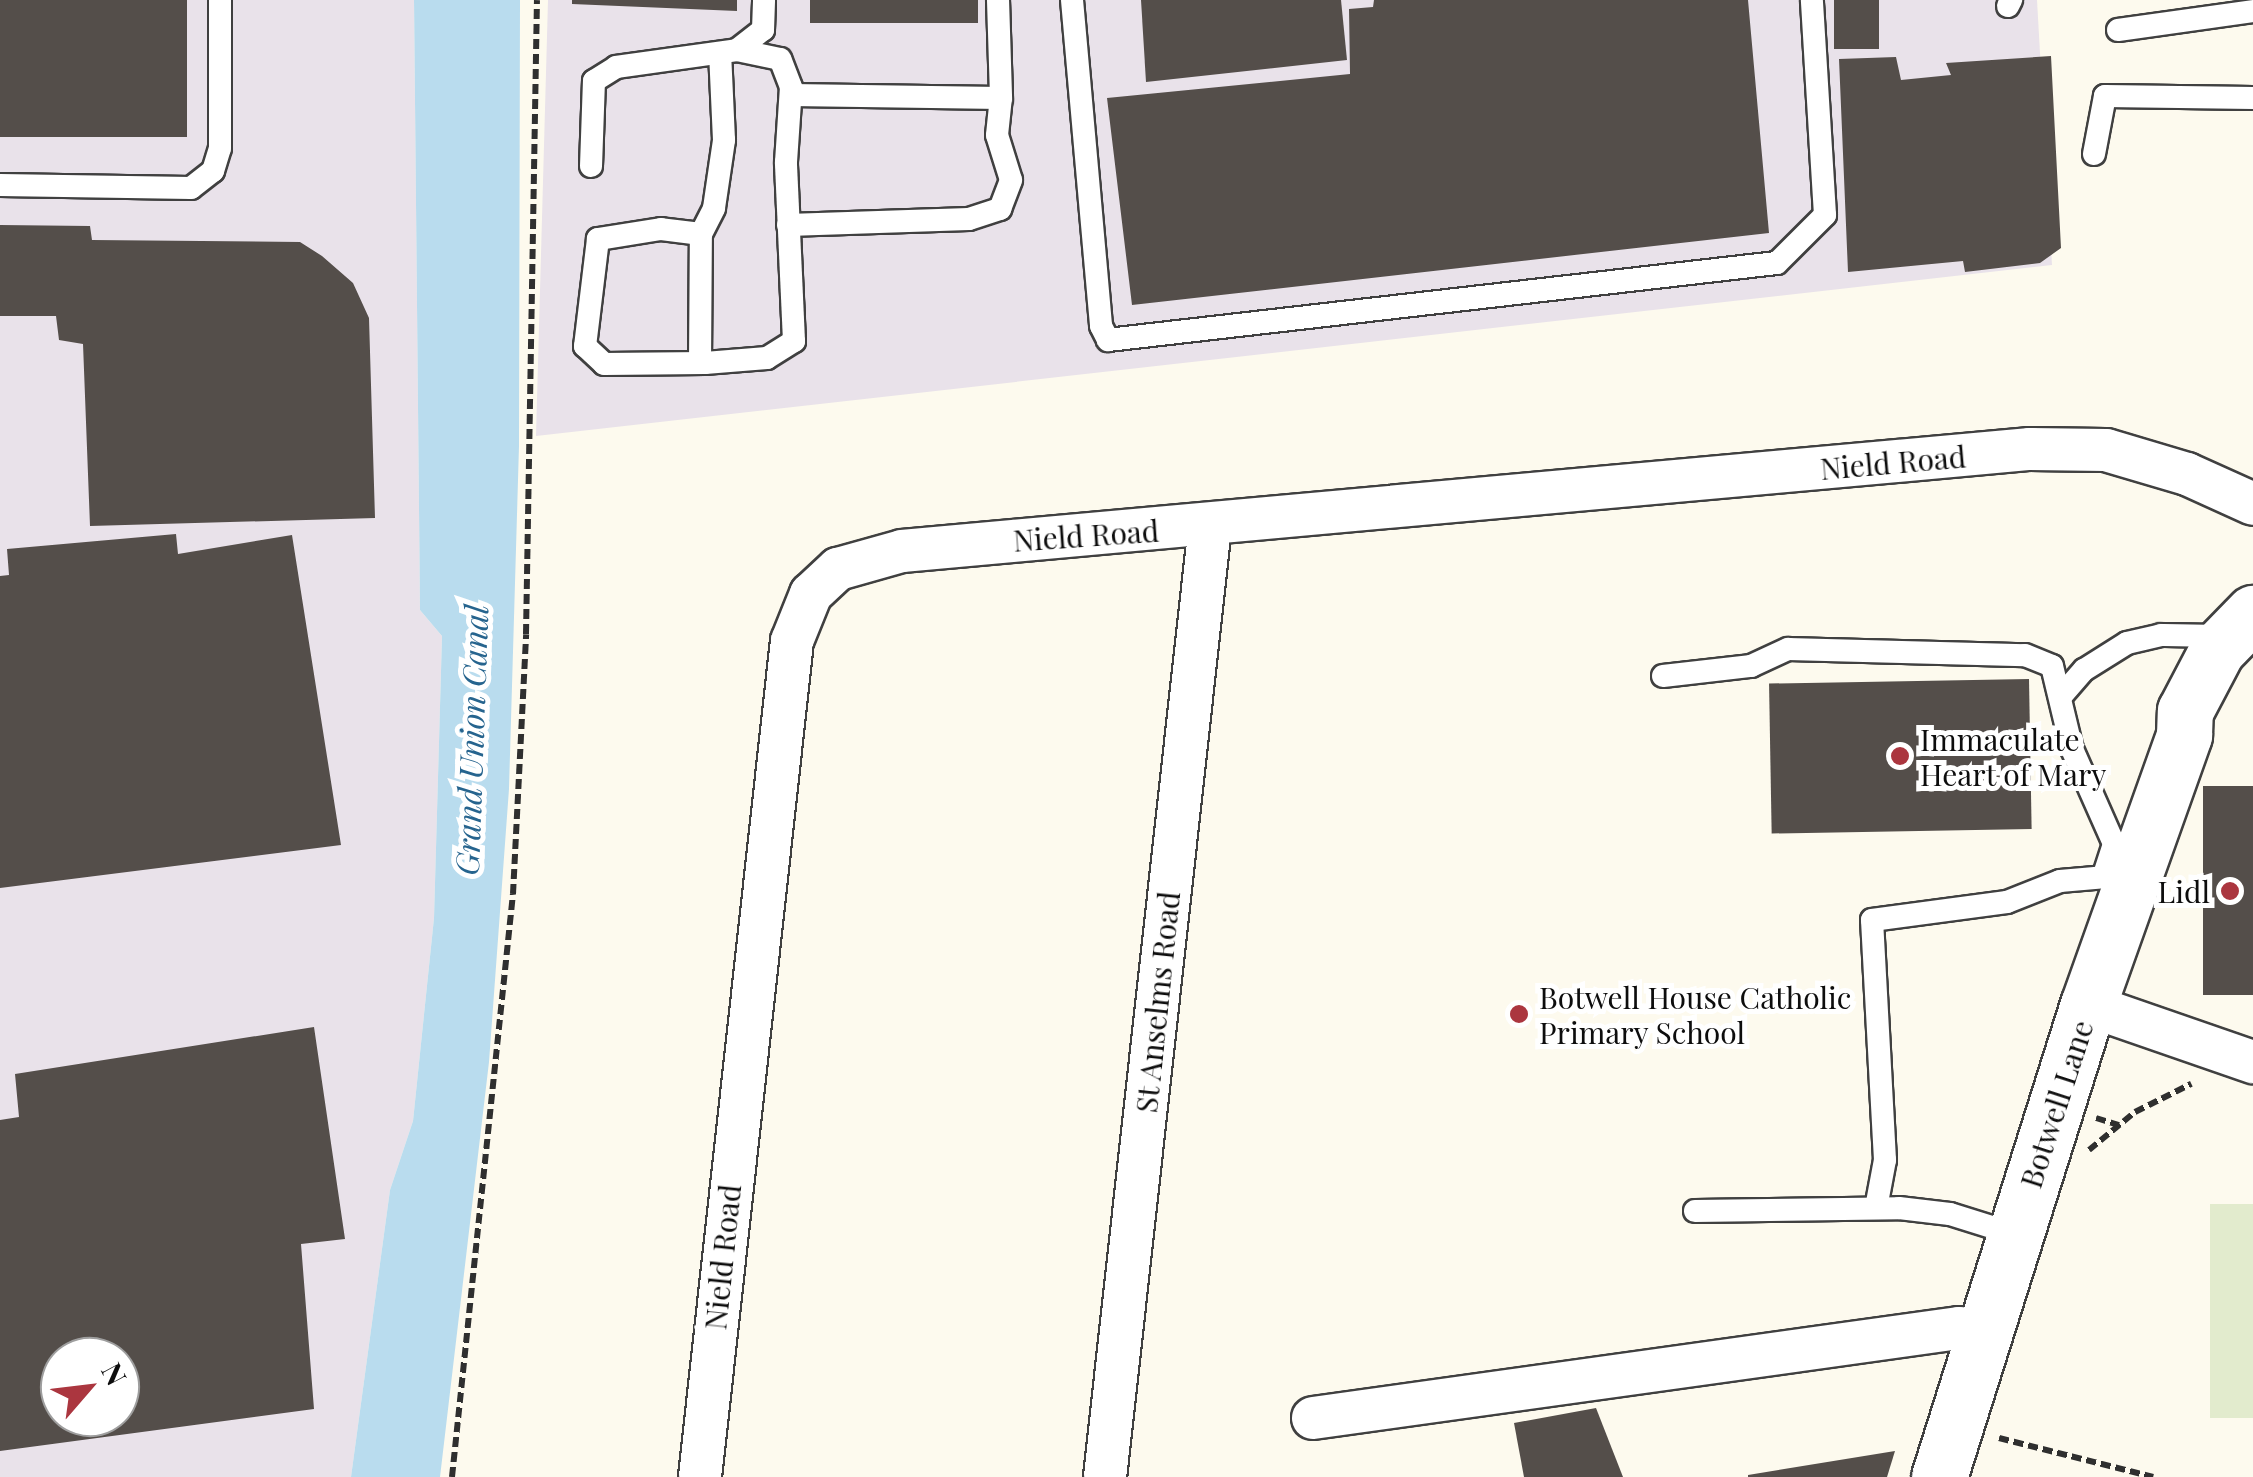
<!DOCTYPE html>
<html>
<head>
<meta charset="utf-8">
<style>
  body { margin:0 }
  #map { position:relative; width:2253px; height:1477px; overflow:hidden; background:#fdfaee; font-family:"Playfair Display",serif }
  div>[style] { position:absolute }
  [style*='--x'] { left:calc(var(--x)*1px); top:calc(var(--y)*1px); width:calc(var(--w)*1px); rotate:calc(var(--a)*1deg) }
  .industrial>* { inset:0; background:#e9e2ea }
  .pitch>* { inset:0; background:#e2ebcd; transform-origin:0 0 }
  .water>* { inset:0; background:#b9dcee }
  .building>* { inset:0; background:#544e4a; transform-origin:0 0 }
  .path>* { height:6px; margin-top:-3px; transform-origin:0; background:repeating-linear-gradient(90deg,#2f2f2f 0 10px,transparent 0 15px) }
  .roads { filter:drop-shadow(2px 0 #404040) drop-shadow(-2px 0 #404040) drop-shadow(0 2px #404040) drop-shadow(0 -2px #404040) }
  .service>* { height:22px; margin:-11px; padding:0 11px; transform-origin:11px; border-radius:11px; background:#fff }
  .minor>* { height:42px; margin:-21px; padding:0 21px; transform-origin:21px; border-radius:21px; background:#fff }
  .tertiary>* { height:55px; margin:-27.5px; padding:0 27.5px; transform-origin:27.5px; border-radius:27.5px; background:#fff }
  .dots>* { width:28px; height:28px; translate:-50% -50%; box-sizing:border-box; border:5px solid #fff; border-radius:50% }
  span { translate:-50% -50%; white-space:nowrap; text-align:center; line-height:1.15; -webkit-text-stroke:10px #fff; paint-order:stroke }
  .street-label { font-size:30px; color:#0d0d0d }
  .poi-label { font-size:30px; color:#0d0d0d }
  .left { translate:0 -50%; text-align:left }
  .right { translate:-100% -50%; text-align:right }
  .water-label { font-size:32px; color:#26648e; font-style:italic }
  .north { position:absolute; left:40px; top:1337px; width:100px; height:100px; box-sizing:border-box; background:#fff; border:2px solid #9e9e9e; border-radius:50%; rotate:62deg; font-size:28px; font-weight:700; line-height:40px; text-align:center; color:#0d0d0d }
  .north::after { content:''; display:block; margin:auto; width:35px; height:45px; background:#ab363f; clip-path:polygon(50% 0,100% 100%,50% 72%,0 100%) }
</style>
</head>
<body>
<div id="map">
  <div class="industrial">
    <i style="clip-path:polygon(evenodd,0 0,414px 0,420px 610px,442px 636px,434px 918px,413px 1121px,390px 1190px,351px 1477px,0 1477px,0 0,60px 1357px,120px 1357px,120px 1417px,60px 1417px,60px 1357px)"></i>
    <i style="clip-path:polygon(548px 0,2037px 0,2052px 265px,536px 436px)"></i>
  </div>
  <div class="pitch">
    <i style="left:2253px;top:1204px;width:214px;height:43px;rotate:90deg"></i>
  </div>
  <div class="water">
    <i style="clip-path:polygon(414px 0,520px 0,519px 446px,509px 789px,489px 1062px,440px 1477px,351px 1477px,390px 1190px,413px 1121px,434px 918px,442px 636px,420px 610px)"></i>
  </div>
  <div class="building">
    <i style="left:0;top:0;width:187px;height:137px"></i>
    <i style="clip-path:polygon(572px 0,737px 0,737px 11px,572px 4px)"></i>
    <i style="left:810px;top:0;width:168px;height:23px"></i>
    <i style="clip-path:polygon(1141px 0,1341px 0,1347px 60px,1146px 82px)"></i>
    <i style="clip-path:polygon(1374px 0,1748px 0,1769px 233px,1132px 305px,1107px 98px,1350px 74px,1349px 9px,1373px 7px)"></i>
    <i style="left:1834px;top:0;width:45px;height:49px"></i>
    <i style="clip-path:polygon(2051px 56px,2061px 248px,2040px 263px,1965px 272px,1963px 261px,1848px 272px,1839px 59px,1896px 57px,1901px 80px,1951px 75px,1946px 63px)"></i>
    <i style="clip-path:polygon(0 225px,90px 226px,92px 240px,300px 242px,322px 256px,353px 283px,369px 318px,375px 518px,90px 526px,83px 344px,59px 340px,56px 316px,0 316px)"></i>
    <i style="clip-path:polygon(176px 534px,178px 554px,292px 535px,341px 845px,0 888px,0 576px,9px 575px,7px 549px)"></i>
    <i style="left:2029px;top:679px;width:150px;height:260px;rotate:89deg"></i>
    <i style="left:2253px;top:786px;width:209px;height:50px;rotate:90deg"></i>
    <i style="clip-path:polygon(evenodd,314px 1027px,345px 1239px,301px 1244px,314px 1409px,0 1451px,0 1120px,19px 1117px,15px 1074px,314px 1027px,60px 1357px,120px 1357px,120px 1417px,60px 1417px,60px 1357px)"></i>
    <i style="clip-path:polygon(1596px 1408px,1623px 1477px,1524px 1477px,1514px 1423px)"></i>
    <i style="clip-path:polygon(1895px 1451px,1887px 1477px,1748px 1477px,1748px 1475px)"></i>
  </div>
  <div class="path">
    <i style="--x:2096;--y:1118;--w:24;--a:17"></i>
    <i style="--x:2089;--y:1150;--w:60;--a:-39.6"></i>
    <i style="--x:2135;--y:1112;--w:63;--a:-26.6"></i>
    <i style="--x:1999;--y:1438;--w:159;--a:14.2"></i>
    <i style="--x:452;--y:1477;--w:586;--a:-84.03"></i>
    <i style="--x:513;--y:894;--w:260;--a:-87.1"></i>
    <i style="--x:526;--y:634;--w:634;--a:-89.01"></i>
  </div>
  <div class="roads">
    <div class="service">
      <i style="--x:998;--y:0;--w:98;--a:88.2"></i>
      <i style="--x:1072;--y:0;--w:327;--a:84.9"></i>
      <i style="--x:1101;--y:326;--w:16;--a:63"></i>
      <i style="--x:1108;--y:340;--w:673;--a:-6.57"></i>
      <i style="--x:1777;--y:263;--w:68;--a:-45"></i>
      <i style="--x:1825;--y:215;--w:215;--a:-93.5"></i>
      <i style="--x:2008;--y:6;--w:7;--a:-63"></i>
      <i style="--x:2118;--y:30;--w:136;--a:-8"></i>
      <i style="--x:2094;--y:154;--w:59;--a:-79.3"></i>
      <i style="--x:2105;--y:96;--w:148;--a:0.8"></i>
      <i style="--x:591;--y:166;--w:85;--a:-88"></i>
      <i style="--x:594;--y:81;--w:26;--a:-32"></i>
      <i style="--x:616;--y:67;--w:122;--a:-8"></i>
      <i style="--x:737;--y:50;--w:33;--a:-38"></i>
      <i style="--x:763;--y:30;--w:30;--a:-88"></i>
      <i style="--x:0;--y:185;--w:191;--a:0.9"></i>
      <i style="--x:191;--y:188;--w:28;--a:-38"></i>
      <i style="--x:213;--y:171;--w:24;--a:-73"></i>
      <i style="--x:220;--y:148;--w:148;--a:-90"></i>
      <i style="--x:788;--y:225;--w:181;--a:-1.9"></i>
      <i style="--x:969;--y:219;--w:33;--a:-18"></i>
      <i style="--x:1000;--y:209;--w:31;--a:-69"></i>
      <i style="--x:1011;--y:180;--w:47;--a:-107.3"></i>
      <i style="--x:997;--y:135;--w:37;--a:-84"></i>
      <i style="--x:1001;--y:98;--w:210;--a:-179.2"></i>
      <i style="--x:701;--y:234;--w:29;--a:-63"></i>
      <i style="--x:714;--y:208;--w:69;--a:-81.6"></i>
      <i style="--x:724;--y:140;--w:87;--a:-92.6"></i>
      <i style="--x:700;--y:363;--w:129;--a:-89.6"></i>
      <i style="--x:701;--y:234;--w:40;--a:-172.9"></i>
      <i style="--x:661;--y:229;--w:64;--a:171"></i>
      <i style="--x:598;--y:239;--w:108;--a:96.9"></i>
      <i style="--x:585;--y:346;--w:26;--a:43"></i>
      <i style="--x:604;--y:364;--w:101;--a:-0.6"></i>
      <i style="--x:705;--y:363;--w:62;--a:-4.6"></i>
      <i style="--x:767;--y:358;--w:32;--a:-32"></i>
      <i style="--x:794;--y:341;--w:179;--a:-92.6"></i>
      <i style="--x:786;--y:162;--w:75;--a:-86.2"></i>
      <i style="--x:791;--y:87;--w:30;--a:-111"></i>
      <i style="--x:780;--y:59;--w:44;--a:-168.2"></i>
      <i style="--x:1663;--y:676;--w:89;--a:-6.5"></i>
      <i style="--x:1751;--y:666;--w:41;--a:-24.7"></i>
      <i style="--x:1788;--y:649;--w:237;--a:1.5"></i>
      <i style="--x:2025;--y:655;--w:29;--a:22"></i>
      <i style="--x:2052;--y:666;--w:85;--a:76.5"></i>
      <i style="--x:2072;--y:749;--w:104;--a:66.1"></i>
      <i style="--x:2114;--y:844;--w:33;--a:108"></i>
      <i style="--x:2062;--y:695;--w:33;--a:-49"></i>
      <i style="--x:2084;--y:670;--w:51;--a:-32.1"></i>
      <i style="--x:2127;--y:643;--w:35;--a:-13"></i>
      <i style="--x:2161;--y:635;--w:62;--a:0.9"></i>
      <i style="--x:1876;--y:1208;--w:49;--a:-79.4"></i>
      <i style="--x:1885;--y:1160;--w:240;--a:-93.1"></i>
      <i style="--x:1872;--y:920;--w:136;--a:-7.6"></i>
      <i style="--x:2007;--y:902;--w:57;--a:-21.6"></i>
      <i style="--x:2060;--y:881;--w:58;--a:-4.9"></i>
      <i style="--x:1695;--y:1211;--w:204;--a:-0.8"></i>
      <i style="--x:1899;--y:1208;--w:51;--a:6.7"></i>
      <i style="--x:1950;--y:1214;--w:67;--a:17.4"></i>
    </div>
    <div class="minor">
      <i style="--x:2088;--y:1005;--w:175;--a:19.1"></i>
      <i style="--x:1313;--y:1418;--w:652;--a:-7.93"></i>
      <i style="--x:1959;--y:1328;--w:27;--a:8"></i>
      <i style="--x:700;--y:1477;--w:841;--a:-83.72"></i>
      <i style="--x:792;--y:641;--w:51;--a:-68"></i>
      <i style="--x:811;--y:594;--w:37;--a:-43"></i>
      <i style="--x:838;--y:569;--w:66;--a:-15.7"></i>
      <i style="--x:902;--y:551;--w:1133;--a:-5.17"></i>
      <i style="--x:2030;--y:449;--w:76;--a:0.8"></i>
      <i style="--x:2106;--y:450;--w:84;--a:16.5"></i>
      <i style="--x:2187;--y:474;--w:72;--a:24.4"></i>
      <i style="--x:1105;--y:1477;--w:957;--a:-83.7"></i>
    </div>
    <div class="tertiary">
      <i style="--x:1939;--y:1477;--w:495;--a:-72.5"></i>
      <i style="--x:2088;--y:1005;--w:287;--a:-70.4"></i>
      <i style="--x:2184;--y:735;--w:24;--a:-88"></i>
      <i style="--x:2185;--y:711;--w:69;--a:-62.3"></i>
      <i style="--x:2217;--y:650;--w:52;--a:-45.8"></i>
    </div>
  </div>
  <div class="dots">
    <i style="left:1900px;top:756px;background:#ab363f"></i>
    <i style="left:2230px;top:891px;background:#ab363f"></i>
    <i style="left:1519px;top:1014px;background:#ab363f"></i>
  </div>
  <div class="street-label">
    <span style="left:1893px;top:462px;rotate:-5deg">Nield Road</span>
    <span style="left:1086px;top:535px;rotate:-4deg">Nield Road</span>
    <span style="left:1157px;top:1002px;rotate:-84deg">St Anselms Road</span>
    <span style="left:2056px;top:1104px;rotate:-72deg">Botwell Lane</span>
    <span style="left:722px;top:1257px;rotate:-84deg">Nield Road</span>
  </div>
  <div class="poi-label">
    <span class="left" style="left:1920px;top:756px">Immaculate<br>Heart of Mary</span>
    <span class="right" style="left:2210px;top:891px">Lidl</span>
    <span class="left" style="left:1539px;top:1014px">Botwell House Catholic<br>Primary School</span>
  </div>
  <div class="water-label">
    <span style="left:471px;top:740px;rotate:-88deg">Grand Union Canal</span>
  </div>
  <div class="north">N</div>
</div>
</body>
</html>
